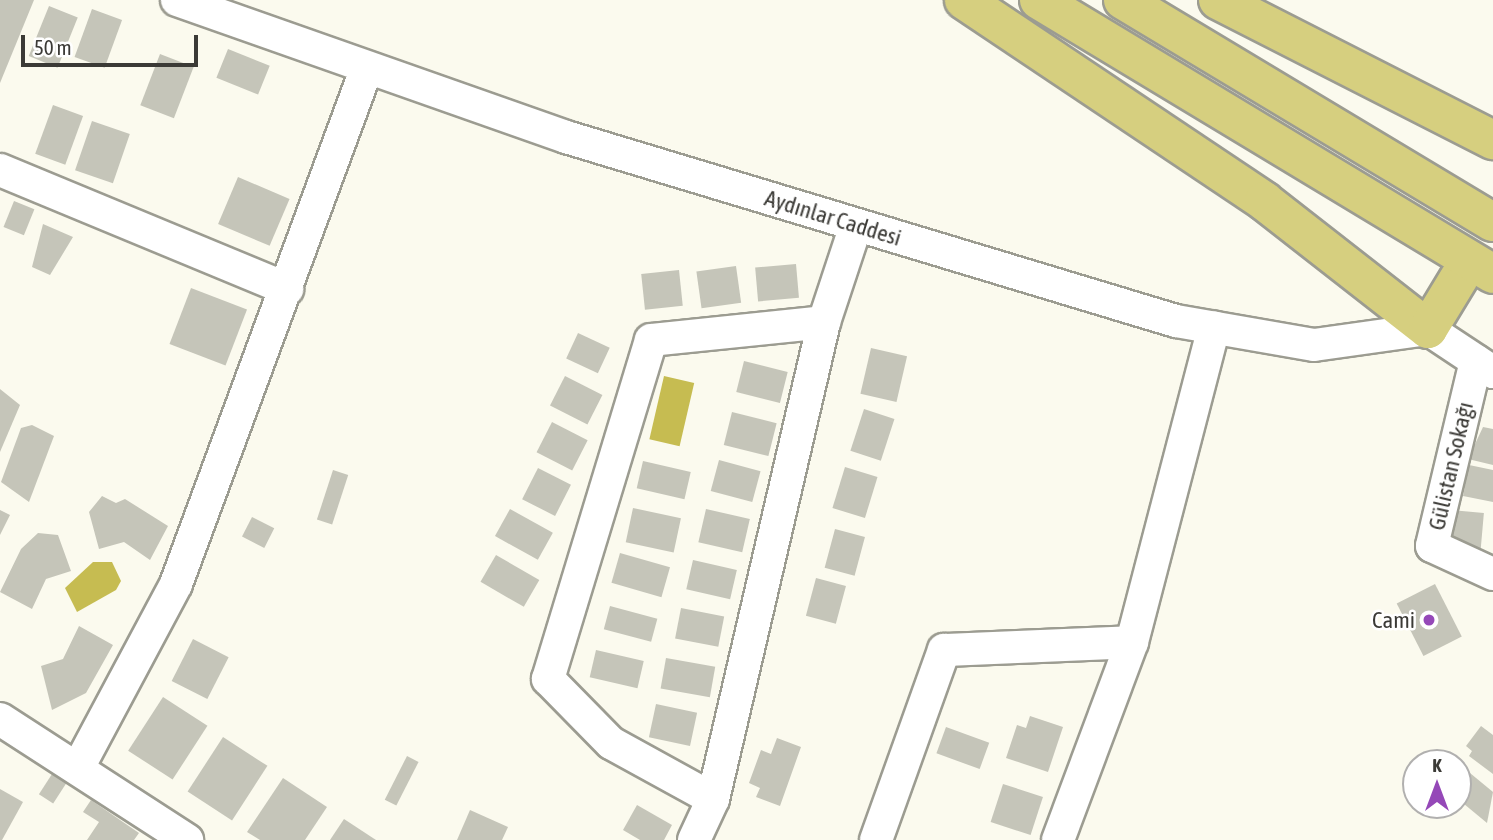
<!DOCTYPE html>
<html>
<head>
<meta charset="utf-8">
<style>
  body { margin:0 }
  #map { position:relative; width:1493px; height:840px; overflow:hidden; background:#fbfaee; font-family:"Asap Condensed",sans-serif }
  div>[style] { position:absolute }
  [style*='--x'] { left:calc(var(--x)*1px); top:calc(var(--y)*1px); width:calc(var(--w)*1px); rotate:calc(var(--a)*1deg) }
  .water>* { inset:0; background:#c6bc51; transform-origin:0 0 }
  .building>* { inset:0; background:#c5c5b9; transform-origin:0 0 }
  .roads { filter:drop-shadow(2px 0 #9c9c91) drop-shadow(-2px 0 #9c9c91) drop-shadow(0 2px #9c9c91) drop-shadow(0 -2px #9c9c91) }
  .minor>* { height:32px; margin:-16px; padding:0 16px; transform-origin:16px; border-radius:16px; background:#fff }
  .highway>* { height:38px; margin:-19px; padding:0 19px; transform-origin:19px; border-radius:19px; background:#d6cf7f }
  .dots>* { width:19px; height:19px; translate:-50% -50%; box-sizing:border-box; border:4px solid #fff; border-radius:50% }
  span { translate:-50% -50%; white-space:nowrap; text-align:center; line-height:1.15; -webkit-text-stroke:5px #fff; paint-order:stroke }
  .street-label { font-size:23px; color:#3b3a36 }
  .poi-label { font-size:23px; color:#3b3a36 }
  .right { translate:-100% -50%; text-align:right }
  .north { position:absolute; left:1402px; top:749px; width:70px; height:70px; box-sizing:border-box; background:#fff; border:2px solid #b1b0af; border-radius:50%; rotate:0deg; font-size:19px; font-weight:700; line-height:28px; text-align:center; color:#3b3a36 }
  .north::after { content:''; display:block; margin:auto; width:24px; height:32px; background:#9548b8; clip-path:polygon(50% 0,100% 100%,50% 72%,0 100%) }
  .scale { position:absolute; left:21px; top:35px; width:177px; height:32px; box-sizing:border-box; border:4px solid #3b3a36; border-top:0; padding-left:9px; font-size:21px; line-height:24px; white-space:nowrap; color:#3b3a36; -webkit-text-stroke:5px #fff; paint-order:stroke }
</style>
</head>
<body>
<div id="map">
  <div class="water">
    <i style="left:664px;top:376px;width:31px;height:65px;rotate:13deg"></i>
    <i style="clip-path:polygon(93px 562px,112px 562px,121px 581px,116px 590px,77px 612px,65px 588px)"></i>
  </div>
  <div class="building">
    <i style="clip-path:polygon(0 0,34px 0,0 83px)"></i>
    <i style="left:49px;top:6px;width:31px;height:54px;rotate:22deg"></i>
    <i style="left:92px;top:9px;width:32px;height:51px;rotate:20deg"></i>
    <i style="left:228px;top:49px;width:45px;height:31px;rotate:22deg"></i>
    <i style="left:160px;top:54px;width:36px;height:55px;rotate:21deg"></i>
    <i style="left:53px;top:105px;width:32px;height:52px;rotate:20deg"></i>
    <i style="left:92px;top:121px;width:40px;height:52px;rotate:19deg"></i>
    <i style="left:238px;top:177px;width:56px;height:51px;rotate:23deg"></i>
    <i style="left:14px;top:201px;width:22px;height:28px;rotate:22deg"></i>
    <i style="clip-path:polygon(43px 224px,73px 237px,50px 275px,32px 267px)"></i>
    <i style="left:796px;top:264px;width:34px;height:41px;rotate:85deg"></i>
    <i style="left:736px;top:266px;width:37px;height:40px;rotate:82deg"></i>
    <i style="left:679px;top:270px;width:36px;height:38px;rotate:84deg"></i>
    <i style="left:191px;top:288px;width:60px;height:60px;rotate:21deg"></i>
    <i style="left:578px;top:333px;width:35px;height:28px;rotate:25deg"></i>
    <i style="left:871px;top:348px;width:37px;height:47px;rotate:13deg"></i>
    <i style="left:744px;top:361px;width:45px;height:32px;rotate:14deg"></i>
    <i style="left:565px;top:376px;width:42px;height:33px;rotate:27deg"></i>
    <i style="clip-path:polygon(0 389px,20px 405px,0 452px)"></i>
    <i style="left:864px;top:409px;width:32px;height:44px;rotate:18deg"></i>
    <i style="left:732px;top:412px;width:46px;height:34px;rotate:14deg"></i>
    <i style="left:552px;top:422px;width:40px;height:34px;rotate:27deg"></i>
    <i style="clip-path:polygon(32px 425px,54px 436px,29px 502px,1px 482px,21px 428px)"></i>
    <i style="clip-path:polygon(1483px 427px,1493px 429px,1493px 465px,1468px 459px)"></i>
    <i style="left:719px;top:460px;width:43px;height:32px;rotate:15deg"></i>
    <i style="left:643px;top:461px;width:49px;height:28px;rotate:13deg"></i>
    <i style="clip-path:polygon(1469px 465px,1493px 470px,1493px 502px,1463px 496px)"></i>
    <i style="left:845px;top:467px;width:34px;height:43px;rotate:17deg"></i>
    <i style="left:538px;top:468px;width:37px;height:35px;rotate:27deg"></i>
    <i style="left:333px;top:470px;width:16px;height:52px;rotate:18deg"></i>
    <i style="clip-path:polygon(102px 496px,116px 503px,125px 499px,168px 526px,150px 560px,124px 542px,99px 549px,89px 512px)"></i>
    <i style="left:633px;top:508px;width:49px;height:35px;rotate:12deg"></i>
    <i style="left:510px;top:509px;width:49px;height:31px;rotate:29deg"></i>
    <i style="left:706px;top:509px;width:45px;height:34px;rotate:13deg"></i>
    <i style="clip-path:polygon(0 510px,10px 515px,0 535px)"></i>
    <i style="left:1451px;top:510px;width:33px;height:40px;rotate:5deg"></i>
    <i style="left:252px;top:517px;width:25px;height:22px;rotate:27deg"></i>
    <i style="left:835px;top:529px;width:31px;height:40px;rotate:15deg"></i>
    <i style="clip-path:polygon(38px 533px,58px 535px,71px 571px,46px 579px,32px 609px,0 592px,21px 549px)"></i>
    <i style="left:620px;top:553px;width:52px;height:31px;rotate:16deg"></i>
    <i style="left:496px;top:555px;width:50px;height:31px;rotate:30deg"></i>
    <i style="left:693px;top:560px;width:45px;height:30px;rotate:13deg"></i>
    <i style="left:816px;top:578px;width:31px;height:39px;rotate:15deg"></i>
    <i style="left:1435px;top:584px;width:59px;height:43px;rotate:63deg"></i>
    <i style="left:610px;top:606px;width:49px;height:24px;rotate:15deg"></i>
    <i style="left:681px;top:608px;width:44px;height:31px;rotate:11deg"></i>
    <i style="clip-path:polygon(79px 626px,113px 645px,86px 693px,52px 710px,41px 666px,63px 659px)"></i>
    <i style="left:193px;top:639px;width:40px;height:47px;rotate:27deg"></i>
    <i style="left:596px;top:650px;width:49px;height:28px;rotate:13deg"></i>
    <i style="left:666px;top:658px;width:50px;height:31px;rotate:10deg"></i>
    <i style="left:163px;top:697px;width:53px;height:64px;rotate:33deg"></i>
    <i style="left:656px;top:704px;width:42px;height:34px;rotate:12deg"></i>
    <i style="clip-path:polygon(1030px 716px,1063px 727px,1048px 772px,1006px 758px,1017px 725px,1026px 728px)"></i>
    <i style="clip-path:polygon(1481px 726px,1493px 735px,1493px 774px,1469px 756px,1472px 751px,1466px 746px)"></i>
    <i style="left:946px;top:727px;width:46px;height:28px;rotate:20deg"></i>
    <i style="left:223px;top:737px;width:53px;height:65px;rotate:33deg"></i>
    <i style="clip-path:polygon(777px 738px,801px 747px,780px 806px,756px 797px,760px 788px,749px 783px,761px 750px,771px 754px)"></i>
    <i style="left:407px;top:756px;width:13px;height:49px;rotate:27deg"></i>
    <i style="clip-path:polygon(1470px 773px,1493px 792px,1487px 823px,1458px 799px)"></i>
    <i style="left:52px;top:774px;width:17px;height:24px;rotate:33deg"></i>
    <i style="clip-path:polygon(283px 778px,327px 807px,305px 840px,260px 840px,247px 832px)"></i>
    <i style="left:1003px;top:784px;width:42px;height:40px;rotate:18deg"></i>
    <i style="clip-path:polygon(0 789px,23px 802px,2px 840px,0 840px)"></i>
    <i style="clip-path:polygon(91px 800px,139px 833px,134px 840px,87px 840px,99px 822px,83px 812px)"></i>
    <i style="clip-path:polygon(637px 805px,672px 825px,664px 840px,640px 840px,623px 830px)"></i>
    <i style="clip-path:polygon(470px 810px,508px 827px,502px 840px,457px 840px)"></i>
    <i style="clip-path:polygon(344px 819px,376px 840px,330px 840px)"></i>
  </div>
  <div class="roads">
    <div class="minor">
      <i style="--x:177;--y:0;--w:412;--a:19.4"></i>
      <i style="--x:566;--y:137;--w:637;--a:16.79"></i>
      <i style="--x:1176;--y:321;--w:140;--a:9.9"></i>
      <i style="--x:1314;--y:345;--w:115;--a:-8"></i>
      <i style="--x:1428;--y:329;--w:78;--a:33.5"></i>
      <i style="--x:0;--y:170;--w:311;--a:22.5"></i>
      <i style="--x:1476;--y:361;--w:190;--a:103.4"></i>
      <i style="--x:1432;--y:546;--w:67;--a:24.7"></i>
      <i style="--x:0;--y:719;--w:223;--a:32.9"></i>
      <i style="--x:79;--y:766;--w:206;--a:-61.9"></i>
      <i style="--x:176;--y:584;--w:548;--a:-69.71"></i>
      <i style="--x:713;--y:799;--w:116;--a:-151.2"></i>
      <i style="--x:611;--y:743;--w:90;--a:-134.5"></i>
      <i style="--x:548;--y:679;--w:354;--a:-73.1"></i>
      <i style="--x:651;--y:340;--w:174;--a:-5.9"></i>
      <i style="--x:694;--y:840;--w:45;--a:-65.1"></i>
      <i style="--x:713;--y:799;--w:490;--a:-76.9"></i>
      <i style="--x:824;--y:322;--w:102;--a:-71.7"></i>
      <i style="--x:876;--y:840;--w:202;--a:-70.3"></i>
      <i style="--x:944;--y:650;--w:188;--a:-2.4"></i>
      <i style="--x:1132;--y:642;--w:325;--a:-75.4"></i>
      <i style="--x:1058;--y:840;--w:211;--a:-69.5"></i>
    </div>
    <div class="highway">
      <i style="--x:964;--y:0;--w:361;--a:33.8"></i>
      <i style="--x:1264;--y:201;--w:208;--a:38"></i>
      <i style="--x:1428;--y:329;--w:60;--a:-58.7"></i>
      <i style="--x:1039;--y:0;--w:530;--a:31.11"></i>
      <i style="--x:1123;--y:0;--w:431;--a:31"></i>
      <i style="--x:1218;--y:0;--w:309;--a:27"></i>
    </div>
  </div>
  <div class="dots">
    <i style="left:1429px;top:620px;background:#9548b8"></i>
  </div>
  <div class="street-label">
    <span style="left:833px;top:218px;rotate:17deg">Aydınlar Caddesi</span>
    <span style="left:1451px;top:466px;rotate:-77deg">Gülistan Sokağı</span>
  </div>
  <div class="poi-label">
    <span class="right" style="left:1415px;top:620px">Cami</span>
  </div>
  <div class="north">K</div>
  <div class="scale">50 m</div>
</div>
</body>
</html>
